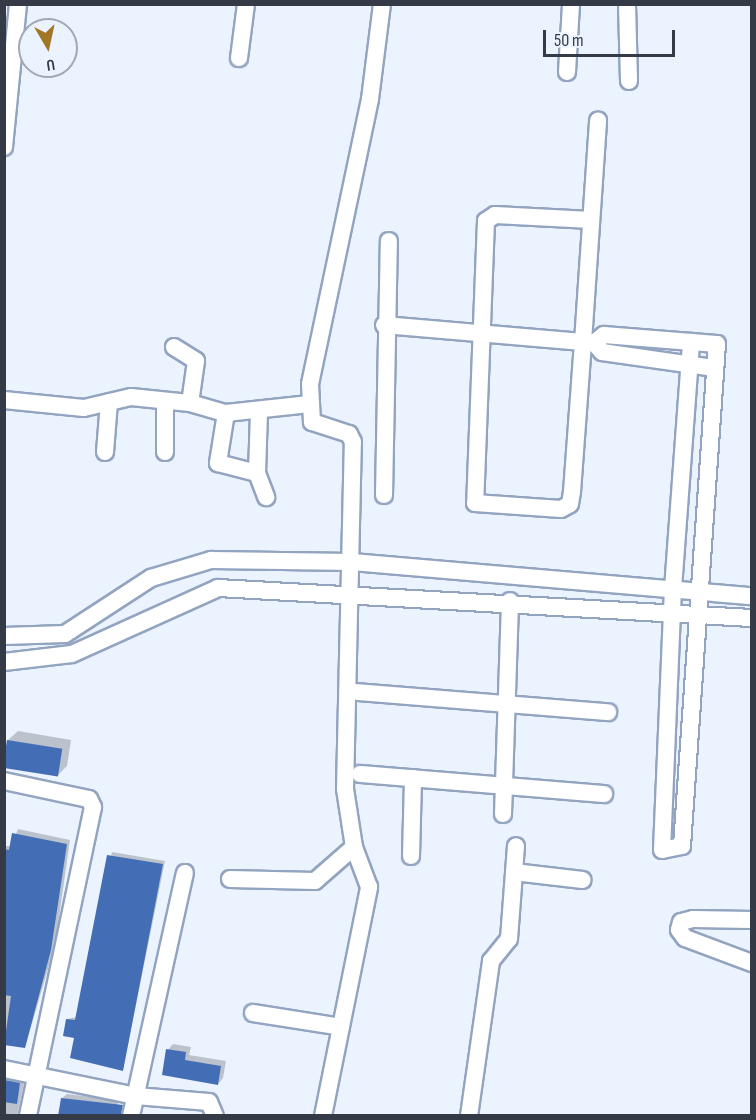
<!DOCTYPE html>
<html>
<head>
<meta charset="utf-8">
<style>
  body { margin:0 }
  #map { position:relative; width:756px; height:1120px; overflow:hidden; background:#ebf3ff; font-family:"Sofia Sans Condensed",sans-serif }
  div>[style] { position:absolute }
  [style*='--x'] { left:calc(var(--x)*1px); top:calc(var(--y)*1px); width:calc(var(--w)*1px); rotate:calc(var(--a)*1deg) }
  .shadow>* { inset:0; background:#0003 }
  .building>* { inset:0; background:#436eb5; transform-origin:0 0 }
  .roads { filter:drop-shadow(2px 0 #92a4c0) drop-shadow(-2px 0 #92a4c0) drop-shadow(0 2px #92a4c0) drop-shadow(0 -2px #92a4c0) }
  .minor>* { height:16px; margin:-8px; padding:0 8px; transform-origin:8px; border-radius:8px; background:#fff }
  span { translate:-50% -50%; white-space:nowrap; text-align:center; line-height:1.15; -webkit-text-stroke:6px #ebf3ff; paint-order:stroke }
  .frame { position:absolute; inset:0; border:6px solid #343b47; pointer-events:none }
  .north { position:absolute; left:18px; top:18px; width:60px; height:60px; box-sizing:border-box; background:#ebf3ff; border:2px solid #a2a9b5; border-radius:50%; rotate:171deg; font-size:16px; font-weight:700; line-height:24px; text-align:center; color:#343b47 }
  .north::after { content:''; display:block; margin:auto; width:21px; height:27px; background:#a17727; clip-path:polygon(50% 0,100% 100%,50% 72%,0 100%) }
  .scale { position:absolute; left:543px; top:30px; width:132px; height:27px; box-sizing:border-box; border:3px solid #343b47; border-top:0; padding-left:8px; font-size:18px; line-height:21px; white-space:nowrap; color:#343b47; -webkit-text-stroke:4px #ebf3ff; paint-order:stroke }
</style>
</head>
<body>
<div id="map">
  <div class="shadow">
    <i style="clip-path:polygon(18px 731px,71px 740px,67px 766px,57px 776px,4px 766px,8px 740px)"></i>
    <i style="clip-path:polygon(18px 829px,70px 840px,55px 945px,25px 1047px,4px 1042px,4px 846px,11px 846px)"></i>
    <i style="clip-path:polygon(112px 852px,165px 861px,123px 1069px,76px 1037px,67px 1019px,77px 1017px)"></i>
    <i style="clip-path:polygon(173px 1044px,191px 1047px,189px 1055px,226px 1061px,223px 1078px,218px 1084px,168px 1050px)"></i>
    <i style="clip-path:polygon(4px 1076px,25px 1078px,17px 1116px,4px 1116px)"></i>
    <i style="clip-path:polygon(67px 1094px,118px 1100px,117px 1116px,62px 1098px)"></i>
  </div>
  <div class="building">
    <i style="left:7px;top:740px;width:56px;height:28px;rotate:9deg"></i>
    <i style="clip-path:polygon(12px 833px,67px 844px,51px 950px,25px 1048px,4px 1045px,11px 996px,4px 995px,4px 849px,9px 850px)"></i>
    <i style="clip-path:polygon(107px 855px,163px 864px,123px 1071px,70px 1058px,74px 1038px,63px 1036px,66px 1019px,75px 1020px)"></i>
    <i style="clip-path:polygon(166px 1049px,186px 1052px,185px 1060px,221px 1066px,218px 1085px,162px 1075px)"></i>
    <i style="clip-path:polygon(4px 1080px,20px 1083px,17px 1104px,4px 1102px)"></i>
    <i style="clip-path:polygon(61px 1098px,123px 1105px,121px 1116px,58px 1116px)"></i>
  </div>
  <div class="roads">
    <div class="minor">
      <i style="--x:627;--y:4;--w:77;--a:88.5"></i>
      <i style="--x:239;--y:58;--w:54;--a:-82.6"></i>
      <i style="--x:567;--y:72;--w:68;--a:-86.6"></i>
      <i style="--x:4;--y:147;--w:144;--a:-84.4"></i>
      <i style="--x:591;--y:220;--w:96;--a:-177"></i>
      <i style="--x:495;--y:215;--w:11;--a:146"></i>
      <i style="--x:486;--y:221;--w:282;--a:92.2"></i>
      <i style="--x:475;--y:503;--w:86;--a:4"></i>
      <i style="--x:561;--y:509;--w:10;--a:-29"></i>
      <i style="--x:570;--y:504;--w:12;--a:-81"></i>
      <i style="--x:572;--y:492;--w:150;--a:-85.8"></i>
      <i style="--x:583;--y:342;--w:222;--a:-86.1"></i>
      <i style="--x:384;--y:325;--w:211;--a:4.9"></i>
      <i style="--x:594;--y:343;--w:12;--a:48"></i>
      <i style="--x:602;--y:352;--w:114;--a:8.1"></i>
      <i style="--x:594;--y:343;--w:13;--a:-39"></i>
      <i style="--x:604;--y:335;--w:113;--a:4.6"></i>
      <i style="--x:717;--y:344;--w:503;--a:93.99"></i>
      <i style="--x:682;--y:846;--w:20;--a:169"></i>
      <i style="--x:662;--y:850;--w:261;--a:-87.6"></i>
      <i style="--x:673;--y:589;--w:248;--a:-85.8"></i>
      <i style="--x:174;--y:347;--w:26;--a:32"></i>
      <i style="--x:196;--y:361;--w:42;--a:98.1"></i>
      <i style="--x:4;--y:400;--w:80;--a:5.7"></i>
      <i style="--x:84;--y:408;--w:48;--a:-13.2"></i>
      <i style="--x:131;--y:397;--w:59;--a:5.8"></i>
      <i style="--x:190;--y:403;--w:37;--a:16"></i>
      <i style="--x:226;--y:413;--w:84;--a:-6.1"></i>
      <i style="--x:165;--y:401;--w:51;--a:90"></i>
      <i style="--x:226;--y:413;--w:51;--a:99.1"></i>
      <i style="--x:218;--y:463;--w:40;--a:14.4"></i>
      <i style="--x:257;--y:473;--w:26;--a:69"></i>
      <i style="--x:105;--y:452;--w:50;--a:-85.4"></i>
      <i style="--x:257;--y:473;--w:59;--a:-88.1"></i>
      <i style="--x:384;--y:495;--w:254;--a:-88.9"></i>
      <i style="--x:4;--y:636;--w:61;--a:-1.9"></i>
      <i style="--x:65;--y:634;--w:103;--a:-33.1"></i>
      <i style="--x:151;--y:578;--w:63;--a:-16.7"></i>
      <i style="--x:211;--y:560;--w:141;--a:0.8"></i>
      <i style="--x:352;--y:562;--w:401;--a:4.9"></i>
      <i style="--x:4;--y:662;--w:68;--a:-6.7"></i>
      <i style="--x:72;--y:654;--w:160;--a:-24.3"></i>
      <i style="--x:218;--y:588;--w:535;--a:3.22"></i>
      <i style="--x:357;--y:692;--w:252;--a:4.6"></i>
      <i style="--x:360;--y:774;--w:245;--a:4.7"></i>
      <i style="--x:4;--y:781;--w:87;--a:12"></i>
      <i style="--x:89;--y:799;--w:9;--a:63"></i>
      <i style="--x:93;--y:807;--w:316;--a:101.9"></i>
      <i style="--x:503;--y:814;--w:213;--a:-88.1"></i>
      <i style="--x:411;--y:856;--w:78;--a:-88.5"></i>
      <i style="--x:514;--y:872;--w:69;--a:6.6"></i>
      <i style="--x:230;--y:879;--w:85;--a:1.3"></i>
      <i style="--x:315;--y:881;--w:52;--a:-41.1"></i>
      <i style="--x:752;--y:920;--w:59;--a:-179"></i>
      <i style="--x:693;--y:919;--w:12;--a:166"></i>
      <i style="--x:681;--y:922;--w:8;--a:104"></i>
      <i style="--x:679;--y:930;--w:10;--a:53"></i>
      <i style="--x:685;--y:938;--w:72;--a:20.5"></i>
      <i style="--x:253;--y:1013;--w:89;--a:9"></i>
      <i style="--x:4;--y:1069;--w:135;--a:11.6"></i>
      <i style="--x:136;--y:1096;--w:73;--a:4.7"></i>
      <i style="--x:209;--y:1102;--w:15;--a:67"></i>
      <i style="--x:131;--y:1116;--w:249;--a:-77.5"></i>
      <i style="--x:323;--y:1116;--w:234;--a:-78.6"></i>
      <i style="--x:369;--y:887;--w:43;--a:-110.6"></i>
      <i style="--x:354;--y:847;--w:59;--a:-98.8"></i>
      <i style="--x:345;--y:789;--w:347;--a:-88.7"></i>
      <i style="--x:353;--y:442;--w:9;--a:-117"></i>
      <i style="--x:349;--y:434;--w:39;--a:-162"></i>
      <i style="--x:312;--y:422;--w:38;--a:-93"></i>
      <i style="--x:310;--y:384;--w:291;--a:-78.1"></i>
      <i style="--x:370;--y:99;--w:96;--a:-82.8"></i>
      <i style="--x:469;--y:1116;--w:157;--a:-81.9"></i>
      <i style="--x:491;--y:961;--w:28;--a:-51"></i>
      <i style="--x:509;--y:939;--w:93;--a:-85.7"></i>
    </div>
  </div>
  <div class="frame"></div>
  <div class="north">U</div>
  <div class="scale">50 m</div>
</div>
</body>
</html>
